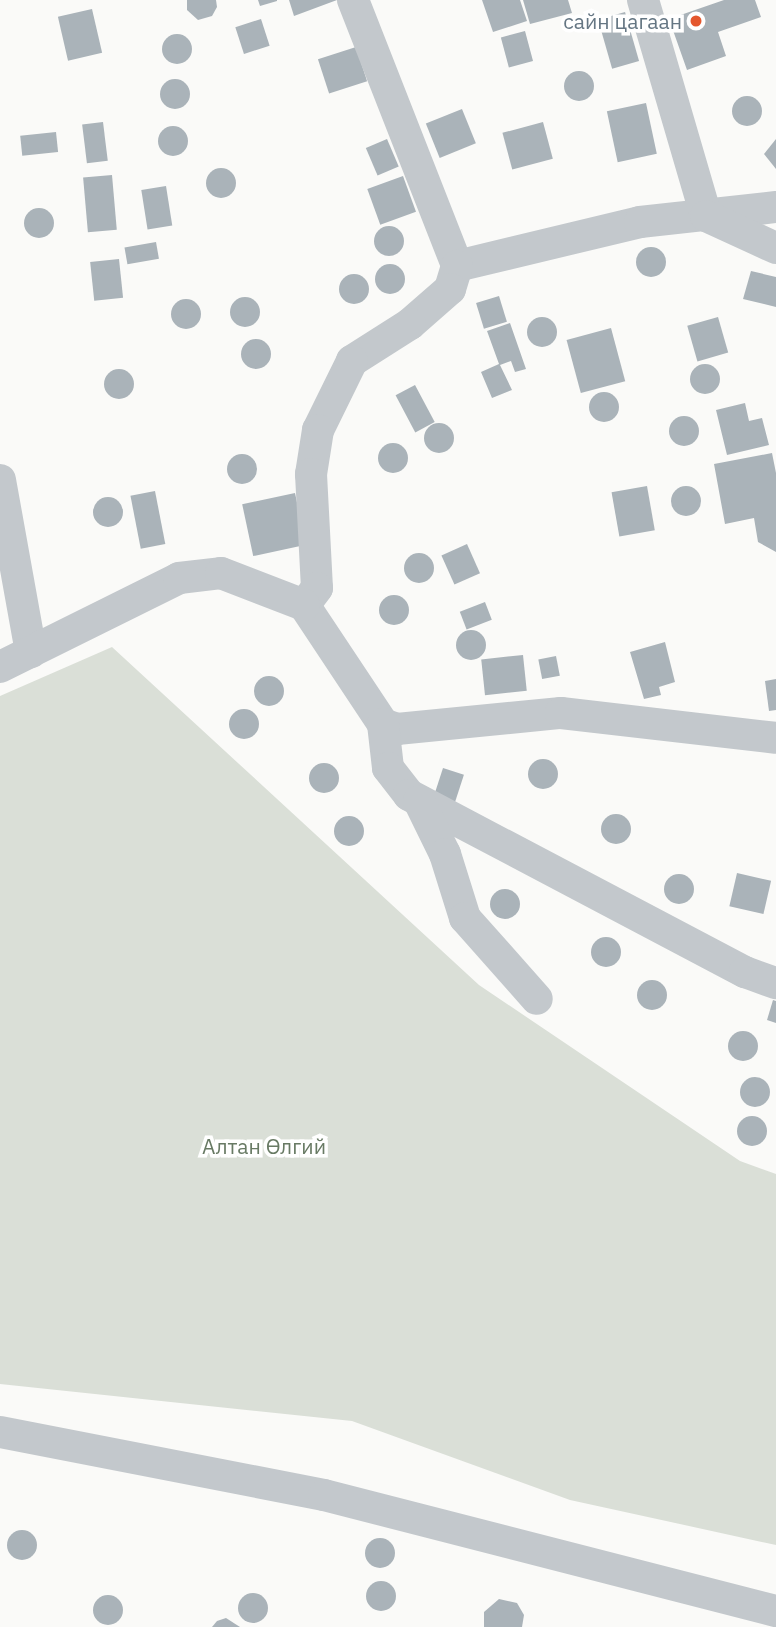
<!DOCTYPE html>
<html>
<head>
<meta charset="utf-8">
<style>
  body { margin:0 }
  #map { position:relative; width:776px; height:1627px; overflow:hidden; background:#fafaf8; font-family:"IBM Plex Sans",sans-serif }
  div>[style] { position:absolute }
  [style*='--x'] { left:calc(var(--x)*1px); top:calc(var(--y)*1px); width:calc(var(--w)*1px); rotate:calc(var(--a)*1deg) }
  .green>* { inset:0; background:#dadfd7 }
  .building>* { inset:0; background:#aab3b9; transform-origin:0 0 }
  .round { border-radius:50% }
  .street>* { height:32px; margin:-16px; padding:0 16px; transform-origin:16px; border-radius:16px; background:#c3c8cc }
  .dots>* { width:19px; height:19px; translate:-50% -50%; box-sizing:border-box; border:4px solid #fff; border-radius:50% }
  span { translate:-50% -50%; white-space:nowrap; text-align:center; line-height:1.15; -webkit-text-stroke:7px #fff; paint-order:stroke }
  .poi-label { font-size:21px; color:#657683 }
  .right { translate:-100% -50%; text-align:right }
  .park-label { font-size:21px; color:#687a64 }
</style>
</head>
<body>
<div id="map">
  <div class="green">
    <i style="clip-path:polygon(112px 647px,479px 985px,740px 1161px,776px 1174px,776px 1545px,570px 1500px,352px 1421px,0 1384px,0 696px)"></i>
  </div>
  <div class="building">
    <i style="clip-path:polygon(187px 0,216px 0,217px 7px,212px 16px,198px 20px,187px 10px)"></i>
    <i style="clip-path:polygon(258px 0,277px 0,277px 1px,260px 6px)"></i>
    <i style="clip-path:polygon(289px 0,337px 0,294px 16px)"></i>
    <i style="clip-path:polygon(482px 0,520px 0,527px 21px,493px 32px)"></i>
    <i style="clip-path:polygon(523px 0,568px 0,572px 13px,530px 24px)"></i>
    <i style="clip-path:polygon(724px 0,755px 0,761px 17px,718px 32px,726px 56px,687px 70px,669px 19px)"></i>
    <i style="left:92px;top:9px;width:45px;height:35px;rotate:77deg"></i>
    <i style="left:625px;top:12px;width:51px;height:28px;rotate:74deg"></i>
    <i style="left:261px;top:19px;width:28px;height:27px;rotate:72deg"></i>
    <i style="left:525px;top:31px;width:31px;height:25px;rotate:75deg"></i>
    <i class="round" style="left:162px;top:34px;width:30px;height:30px"></i>
    <i style="left:356px;top:47px;width:36px;height:40px;rotate:72deg"></i>
    <i class="round" style="left:564px;top:71px;width:30px;height:30px"></i>
    <i class="round" style="left:160px;top:79px;width:30px;height:30px"></i>
    <i class="round" style="left:732px;top:96px;width:30px;height:30px"></i>
    <i style="left:646px;top:103px;width:52px;height:40px;rotate:78deg"></i>
    <i style="left:462px;top:109px;width:37px;height:39px;rotate:68deg"></i>
    <i style="left:103px;top:122px;width:39px;height:21px;rotate:83deg"></i>
    <i style="left:543px;top:122px;width:38px;height:42px;rotate:75deg"></i>
    <i class="round" style="left:158px;top:126px;width:30px;height:30px"></i>
    <i style="left:56px;top:132px;width:20px;height:36px;rotate:84deg"></i>
    <i style="left:387px;top:139px;width:30px;height:23px;rotate:67deg"></i>
    <i style="clip-path:polygon(776px 139px,776px 169px,764px 154px)"></i>
    <i class="round" style="left:206px;top:168px;width:30px;height:30px"></i>
    <i style="left:112px;top:175px;width:55px;height:29px;rotate:85deg"></i>
    <i style="left:403px;top:176px;width:38px;height:38px;rotate:70deg"></i>
    <i style="left:166px;top:186px;width:40px;height:25px;rotate:81deg"></i>
    <i class="round" style="left:24px;top:208px;width:30px;height:30px"></i>
    <i class="round" style="left:374px;top:226px;width:30px;height:30px"></i>
    <i style="left:156px;top:242px;width:17px;height:32px;rotate:80deg"></i>
    <i class="round" style="left:636px;top:247px;width:30px;height:30px"></i>
    <i style="left:119px;top:259px;width:39px;height:29px;rotate:84deg"></i>
    <i class="round" style="left:375px;top:264px;width:30px;height:30px"></i>
    <i style="clip-path:polygon(751px 271px,776px 277px,776px 307px,743px 299px)"></i>
    <i class="round" style="left:339px;top:274px;width:30px;height:30px"></i>
    <i style="left:499px;top:296px;width:27px;height:24px;rotate:73deg"></i>
    <i class="round" style="left:230px;top:297px;width:30px;height:30px"></i>
    <i class="round" style="left:171px;top:299px;width:30px;height:30px"></i>
    <i class="round" style="left:527px;top:317px;width:30px;height:30px"></i>
    <i style="left:718px;top:317px;width:37px;height:32px;rotate:74deg"></i>
    <i style="clip-path:polygon(510px 323px,526px 369px,515px 372px,511px 361px,500px 365px,512px 390px,492px 398px,481px 372px,499px 364px,487px 331px)"></i>
    <i style="left:611px;top:328px;width:55px;height:46px;rotate:75deg"></i>
    <i class="round" style="left:241px;top:339px;width:30px;height:30px"></i>
    <i class="round" style="left:690px;top:364px;width:30px;height:30px"></i>
    <i class="round" style="left:104px;top:369px;width:30px;height:30px"></i>
    <i style="left:415px;top:385px;width:42px;height:22px;rotate:62deg"></i>
    <i class="round" style="left:589px;top:392px;width:30px;height:30px"></i>
    <i style="clip-path:polygon(745px 403px,749px 421px,762px 418px,769px 445px,727px 455px,716px 410px)"></i>
    <i class="round" style="left:669px;top:416px;width:30px;height:30px"></i>
    <i class="round" style="left:424px;top:423px;width:30px;height:30px"></i>
    <i class="round" style="left:378px;top:443px;width:30px;height:30px"></i>
    <i style="clip-path:polygon(772px 453px,776px 473px,776px 552px,758px 542px,754px 518px,725px 524px,714px 464px)"></i>
    <i class="round" style="left:227px;top:454px;width:30px;height:30px"></i>
    <i class="round" style="left:671px;top:486px;width:30px;height:30px"></i>
    <i style="left:647px;top:486px;width:45px;height:36px;rotate:80deg"></i>
    <i style="left:155px;top:491px;width:54px;height:25px;rotate:79deg"></i>
    <i style="left:295px;top:493px;width:53px;height:54px;rotate:78deg"></i>
    <i class="round" style="left:93px;top:497px;width:30px;height:30px"></i>
    <i style="left:467px;top:544px;width:32px;height:28px;rotate:66deg"></i>
    <i class="round" style="left:404px;top:553px;width:30px;height:30px"></i>
    <i class="round" style="left:379px;top:595px;width:30px;height:30px"></i>
    <i style="left:485px;top:602px;width:19px;height:27px;rotate:69deg"></i>
    <i class="round" style="left:456px;top:630px;width:30px;height:30px"></i>
    <i style="clip-path:polygon(665px 642px,675px 682px,659px 687px,661px 695px,644px 699px,630px 652px)"></i>
    <i style="left:523px;top:655px;width:36px;height:42px;rotate:84deg"></i>
    <i style="left:556px;top:656px;width:20px;height:18px;rotate:79deg"></i>
    <i class="round" style="left:254px;top:676px;width:30px;height:30px"></i>
    <i style="clip-path:polygon(776px 679px,776px 710px,769px 711px,765px 681px)"></i>
    <i class="round" style="left:229px;top:709px;width:30px;height:30px"></i>
    <i class="round" style="left:528px;top:759px;width:30px;height:30px"></i>
    <i class="round" style="left:309px;top:763px;width:30px;height:30px"></i>
    <i style="left:443px;top:768px;width:22px;height:31px;rotate:18deg"></i>
    <i class="round" style="left:601px;top:814px;width:30px;height:30px"></i>
    <i class="round" style="left:334px;top:816px;width:30px;height:30px"></i>
    <i style="left:737px;top:873px;width:35px;height:34px;rotate:13deg"></i>
    <i class="round" style="left:664px;top:874px;width:30px;height:30px"></i>
    <i class="round" style="left:490px;top:889px;width:30px;height:30px"></i>
    <i class="round" style="left:591px;top:937px;width:30px;height:30px"></i>
    <i class="round" style="left:637px;top:980px;width:30px;height:30px"></i>
    <i style="clip-path:polygon(773px 1000px,776px 1001px,776px 1023px,767px 1020px)"></i>
    <i class="round" style="left:728px;top:1031px;width:30px;height:30px"></i>
    <i class="round" style="left:740px;top:1077px;width:30px;height:30px"></i>
    <i class="round" style="left:737px;top:1116px;width:30px;height:30px"></i>
    <i class="round" style="left:7px;top:1530px;width:30px;height:30px"></i>
    <i class="round" style="left:365px;top:1538px;width:30px;height:30px"></i>
    <i class="round" style="left:366px;top:1581px;width:30px;height:30px"></i>
    <i class="round" style="left:238px;top:1593px;width:30px;height:30px"></i>
    <i class="round" style="left:93px;top:1595px;width:30px;height:30px"></i>
    <i style="clip-path:polygon(499px 1599px,517px 1603px,524px 1615px,522px 1627px,484px 1627px,484px 1612px)"></i>
    <i style="clip-path:polygon(226px 1618px,240px 1627px,212px 1627px,217px 1621px)"></i>
  </div>
  <div class="street">
    <i style="--x:353;--y:0;--w:286;--a:68.6"></i>
    <i style="--x:457;--y:266;--w:188;--a:-13.5"></i>
    <i style="--x:640;--y:222;--w:137;--a:-6.3"></i>
    <i style="--x:643;--y:0;--w:225;--a:73.7"></i>
    <i style="--x:706;--y:216;--w:77;--a:24.6"></i>
    <i style="--x:457;--y:266;--w:24;--a:107"></i>
    <i style="--x:450;--y:289;--w:53;--a:138.8"></i>
    <i style="--x:410;--y:324;--w:69;--a:147.5"></i>
    <i style="--x:352;--y:361;--w:77;--a:116.2"></i>
    <i style="--x:318;--y:430;--w:45;--a:99"></i>
    <i style="--x:311;--y:474;--w:114;--a:87"></i>
    <i style="--x:317;--y:588;--w:21;--a:127"></i>
    <i style="--x:304;--y:605;--w:143;--a:56.4"></i>
    <i style="--x:383;--y:724;--w:15;--a:20"></i>
    <i style="--x:397;--y:729;--w:165;--a:-5.6"></i>
    <i style="--x:561;--y:713;--w:216;--a:6.6"></i>
    <i style="--x:0;--y:480;--w:175;--a:79.8"></i>
    <i style="--x:0;--y:667;--w:200;--a:-26.4"></i>
    <i style="--x:179;--y:578;--w:42;--a:-6.8"></i>
    <i style="--x:221;--y:573;--w:89;--a:21.1"></i>
    <i style="--x:383;--y:724;--w:44;--a:83.5"></i>
    <i style="--x:388;--y:768;--w:34;--a:52"></i>
    <i style="--x:409;--y:795;--w:380;--a:27.8"></i>
    <i style="--x:745;--y:972;--w:33;--a:20"></i>
    <i style="--x:419;--y:801;--w:59;--a:63.9"></i>
    <i style="--x:445;--y:854;--w:67;--a:72.6"></i>
    <i style="--x:465;--y:918;--w:108;--a:48.4"></i>
    <i style="--x:0;--y:1432;--w:330;--a:11"></i>
    <i style="--x:324;--y:1495;--w:467;--a:14.4"></i>
  </div>
  <div class="dots">
    <i style="left:696px;top:21px;background:#e4572e"></i>
  </div>
  <div class="poi-label">
    <span class="right" style="left:682px;top:21px">сайн цагаан</span>
  </div>
  <div class="park-label">
    <span style="left:264px;top:1146px">Алтан Өлгий</span>
  </div>
</div>
</body>
</html>
